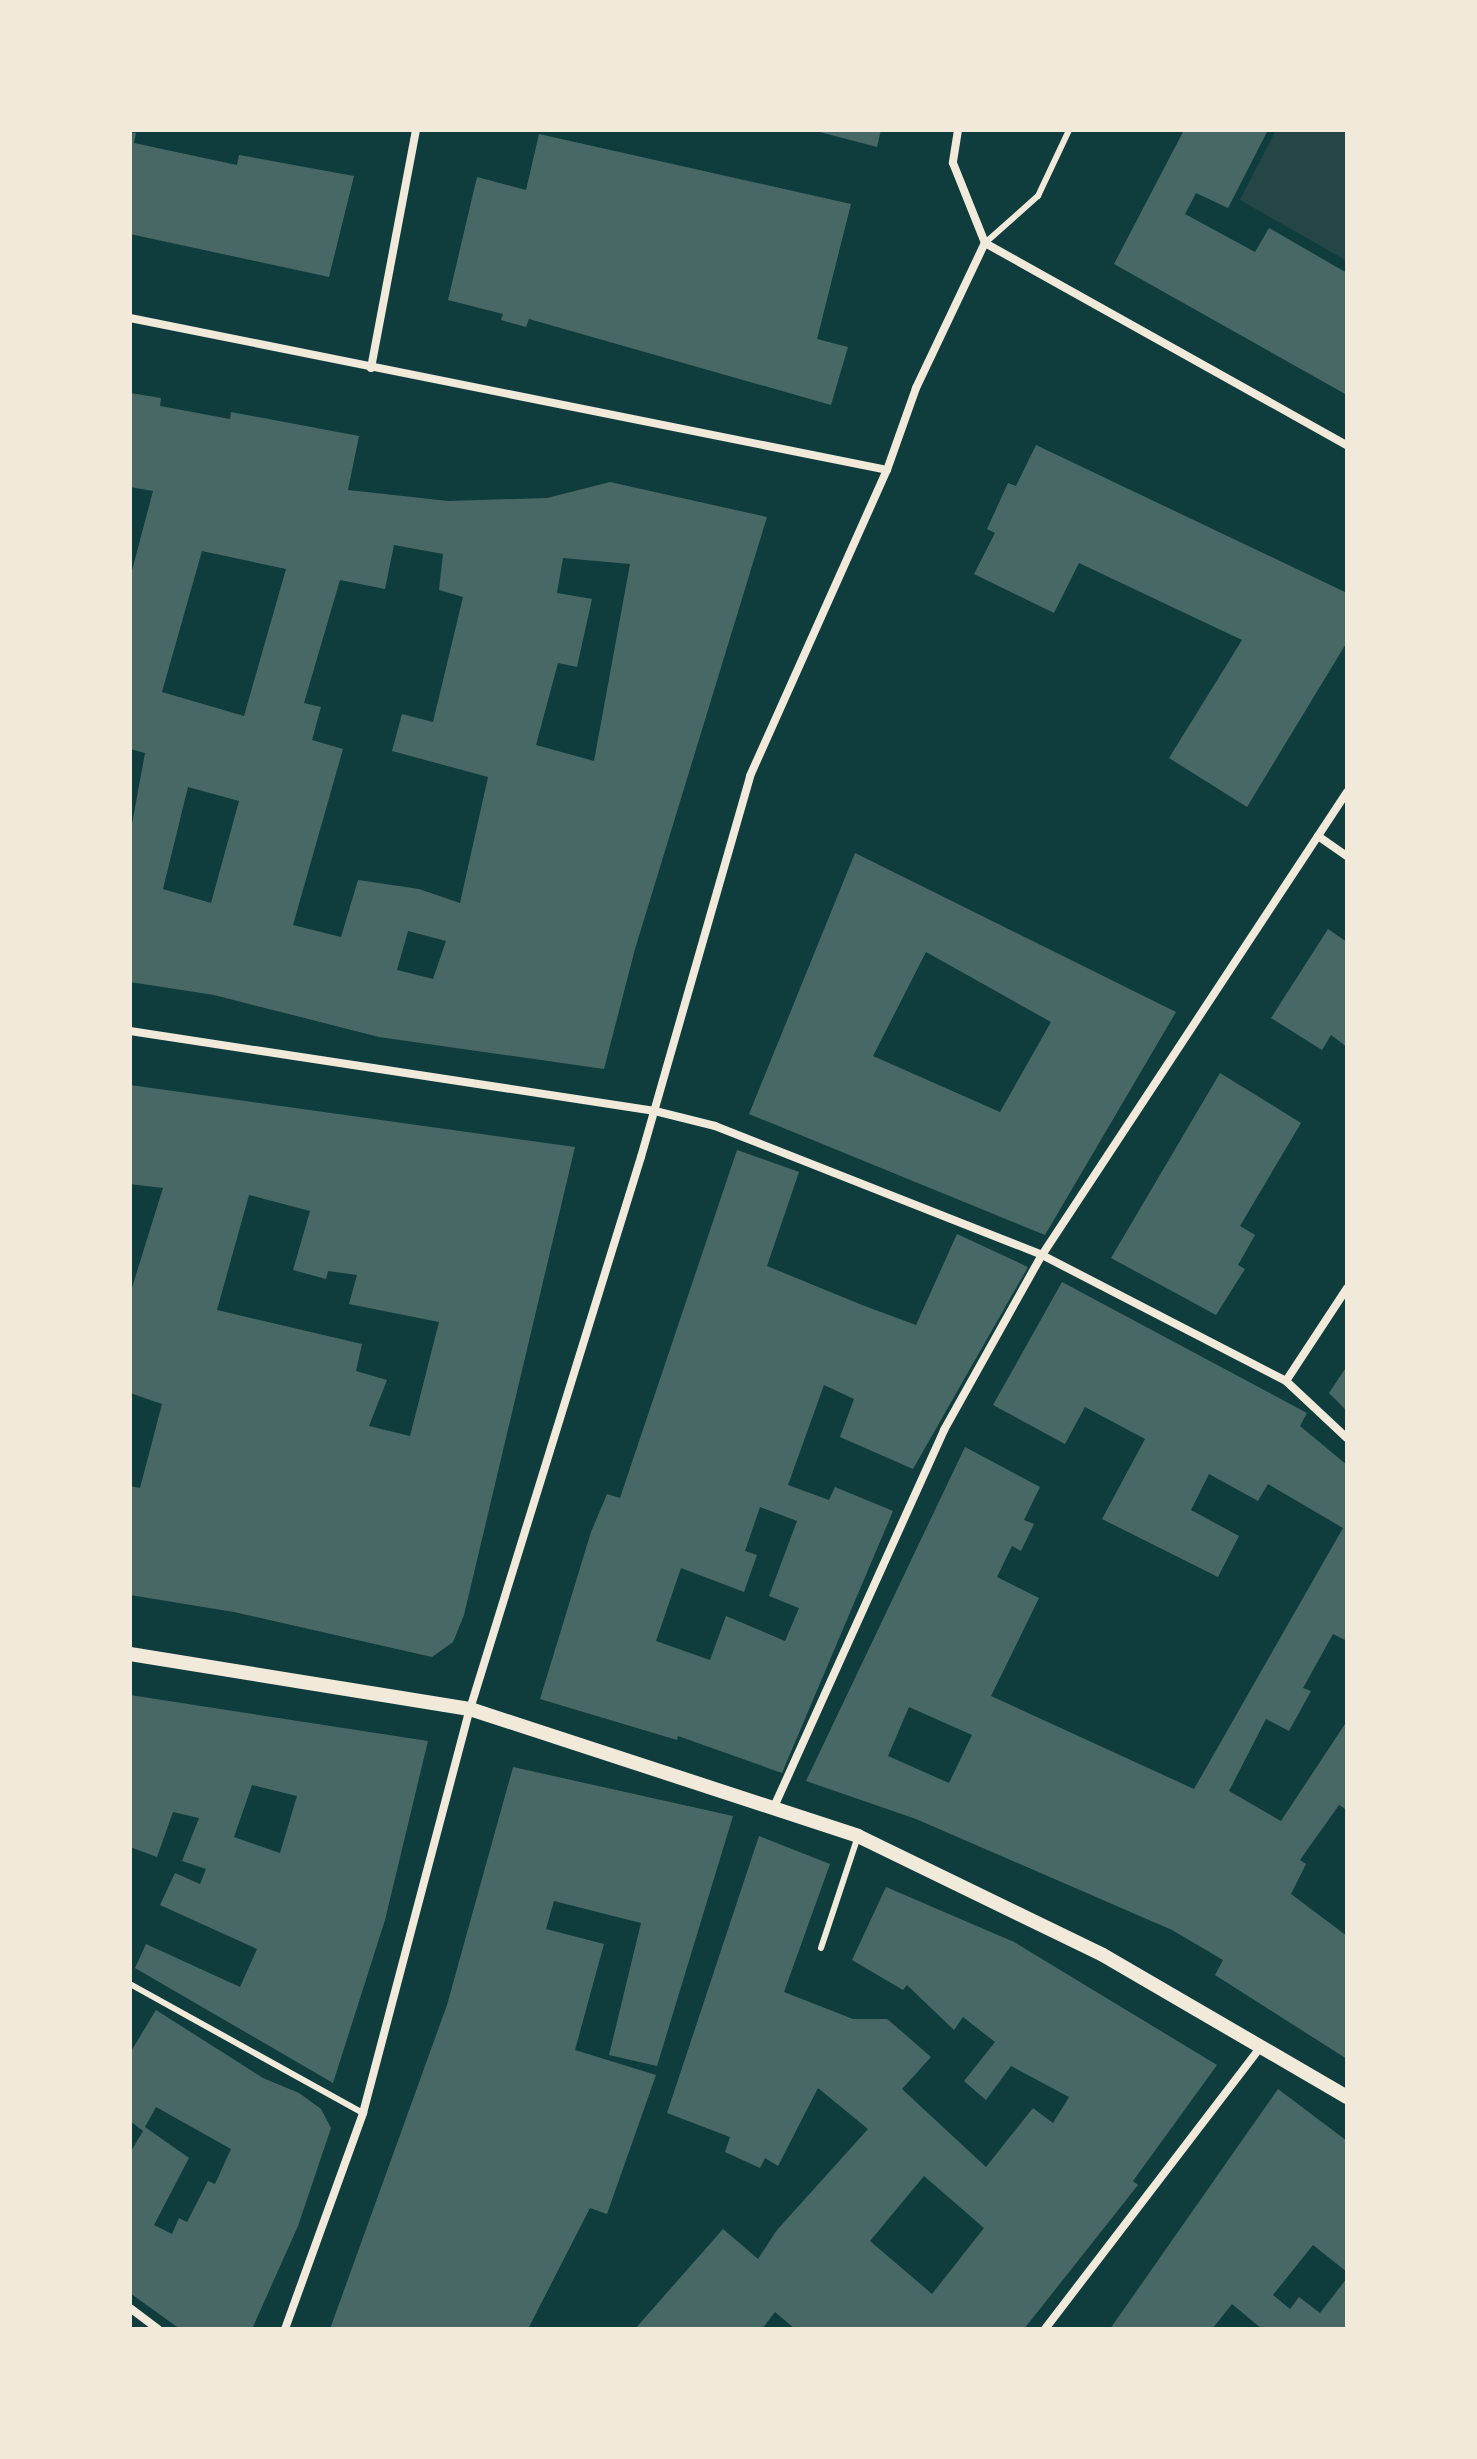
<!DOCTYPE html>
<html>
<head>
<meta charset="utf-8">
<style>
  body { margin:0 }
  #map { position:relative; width:1477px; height:2459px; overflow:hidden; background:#0f3d3e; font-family:Arial,sans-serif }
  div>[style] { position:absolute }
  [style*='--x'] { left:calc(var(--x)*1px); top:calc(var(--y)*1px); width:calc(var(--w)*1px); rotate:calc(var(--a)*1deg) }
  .green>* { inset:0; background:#244646 }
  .building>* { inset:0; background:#486865 }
  .service>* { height:6px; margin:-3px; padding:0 3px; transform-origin:3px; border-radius:3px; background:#f1e9da }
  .minor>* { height:8px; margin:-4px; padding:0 4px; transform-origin:4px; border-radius:4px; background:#f1e9da }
  .tertiary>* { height:14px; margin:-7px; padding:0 7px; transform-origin:7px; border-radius:7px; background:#f1e9da }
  span { translate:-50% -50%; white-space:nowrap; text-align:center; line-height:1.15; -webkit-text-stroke:6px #f1e9da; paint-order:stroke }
  .frame { position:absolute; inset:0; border:132px solid #f1e9da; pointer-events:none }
</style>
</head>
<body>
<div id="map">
  <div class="green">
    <i style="clip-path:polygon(1276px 130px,1347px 130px,1347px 261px,1240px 200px)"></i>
  </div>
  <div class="building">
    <i style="clip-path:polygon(812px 130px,881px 130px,877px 147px)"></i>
    <i style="clip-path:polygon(1184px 130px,1268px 130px,1228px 208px,1196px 193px,1185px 214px,1255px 252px,1269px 228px,1347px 273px,1347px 395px,1114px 264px)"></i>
    <i style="clip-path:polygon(130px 132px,136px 133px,134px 143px,237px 165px,239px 155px,354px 176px,329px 277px,130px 234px)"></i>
    <i style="clip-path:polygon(539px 134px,851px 204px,817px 339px,848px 347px,831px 405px,529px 319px,526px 327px,501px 320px,503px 314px,448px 300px,477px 177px,526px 190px)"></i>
    <i style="clip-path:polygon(evenodd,130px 393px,161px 398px,160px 406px,230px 419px,231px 412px,359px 436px,348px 490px,448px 501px,547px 498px,610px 482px,767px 517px,635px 949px,604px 1069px,379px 1037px,214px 995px,130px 982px,130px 835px,145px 753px,130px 749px,130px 578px,153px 491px,130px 487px,130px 393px,394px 545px,443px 554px,439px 590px,463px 597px,433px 722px,402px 714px,392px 751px,488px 777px,460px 903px,419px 889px,358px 880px,341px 937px,293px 925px,343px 749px,312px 740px,321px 707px,304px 703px,340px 580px,385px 589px,394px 545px,130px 393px,202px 551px,286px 569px,244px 716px,162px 692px,202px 551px,130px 393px,563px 558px,630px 564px,594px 761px,536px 745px,558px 663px,577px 667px,592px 599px,557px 593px,563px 558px,130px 393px,188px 787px,239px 801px,211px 903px,163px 889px,188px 787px,130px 393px,408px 931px,446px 941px,433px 979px,397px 970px,408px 931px)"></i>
    <i style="clip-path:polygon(1036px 445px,1347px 593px,1347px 642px,1247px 807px,1169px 758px,1242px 640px,1079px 563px,1054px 613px,974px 574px,995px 533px,987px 529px,1008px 483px,1016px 486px)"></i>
    <i style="clip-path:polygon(evenodd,855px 853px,1176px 1012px,1045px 1235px,749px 1114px,855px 853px,926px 952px,1051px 1022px,1000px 1112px,873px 1056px,926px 952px)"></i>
    <i style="clip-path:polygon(1328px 929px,1347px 942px,1347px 1047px,1331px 1035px,1322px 1050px,1271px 1018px)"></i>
    <i style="clip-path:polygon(1220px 1073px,1301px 1123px,1240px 1226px,1255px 1235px,1238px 1265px,1245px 1269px,1216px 1315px,1111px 1258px)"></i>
    <i style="clip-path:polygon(evenodd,130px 1085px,575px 1147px,464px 1615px,453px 1642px,432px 1657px,234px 1612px,130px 1595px,130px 1486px,140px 1488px,162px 1404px,130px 1393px,130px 1294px,163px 1188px,130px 1184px,130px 1085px,249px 1195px,310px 1211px,293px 1270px,326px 1279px,328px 1271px,357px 1275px,349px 1304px,439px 1322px,410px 1436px,369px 1426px,387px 1380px,356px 1371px,362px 1344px,217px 1310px,249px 1195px)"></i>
    <i style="clip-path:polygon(evenodd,737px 1150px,799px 1172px,767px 1266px,862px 1305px,916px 1325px,957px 1234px,1028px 1267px,913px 1469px,840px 1437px,854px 1399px,824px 1385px,788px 1485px,829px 1500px,835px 1487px,893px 1511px,782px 1773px,678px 1736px,677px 1740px,540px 1699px,591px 1532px,607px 1494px,620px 1498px,737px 1150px,760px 1507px,797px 1521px,769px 1596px,799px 1608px,785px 1641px,726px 1616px,710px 1660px,656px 1641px,681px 1568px,744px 1592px,757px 1555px,745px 1551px,760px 1507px)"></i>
    <i style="clip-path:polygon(evenodd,1062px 1282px,1307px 1413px,1300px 1426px,1347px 1465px,1347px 1641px,1333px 1634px,1303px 1688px,1311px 1691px,1289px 1731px,1266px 1719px,1229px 1791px,1281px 1821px,1347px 1721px,1347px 1810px,1339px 1805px,1300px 1860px,1306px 1864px,1291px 1894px,1347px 1936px,1347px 2059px,1215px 1975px,1223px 1960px,1172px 1930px,916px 1819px,806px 1781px,965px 1447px,1040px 1487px,1024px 1520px,1034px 1524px,1021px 1551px,1012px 1546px,997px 1577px,1039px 1598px,991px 1696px,1194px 1789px,1343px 1528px,1268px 1484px,1258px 1501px,1209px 1474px,1191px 1510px,1239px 1536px,1218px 1577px,1102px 1519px,1145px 1439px,1085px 1407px,1065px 1444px,993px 1405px,1062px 1282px,909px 1707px,972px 1735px,949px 1783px,888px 1756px,909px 1707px)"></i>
    <i style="clip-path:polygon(1347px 1366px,1347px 1411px,1329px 1393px)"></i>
    <i style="clip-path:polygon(evenodd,130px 1695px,428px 1741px,385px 1920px,333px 2083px,135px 1968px,146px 1944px,240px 1987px,257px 1949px,160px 1905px,175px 1873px,200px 1884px,206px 1869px,182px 1861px,199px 1818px,173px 1812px,157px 1857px,130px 1847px,130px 1695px,252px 1785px,297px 1796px,280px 1853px,234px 1837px,252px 1785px)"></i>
    <i style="clip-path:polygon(513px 1767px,733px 1816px,657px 2066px,609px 2055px,641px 1923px,554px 1901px,546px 1929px,604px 1944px,575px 2050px,656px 2075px,607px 2214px,590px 2208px,528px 2329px,330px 2329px,447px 2005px)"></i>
    <i style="clip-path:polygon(evenodd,759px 1836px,830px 1864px,784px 1992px,853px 2019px,887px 2019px,900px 2030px,931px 2057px,902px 2089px,986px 2167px,1033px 2108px,1053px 2123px,1069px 2097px,1011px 2066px,986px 2100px,964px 2081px,995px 2042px,963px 2017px,954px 2030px,907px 1985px,903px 1990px,852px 1960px,886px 1887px,1014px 1942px,1217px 2065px,1133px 2181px,1138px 2185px,1024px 2329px,795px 2329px,775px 2312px,762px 2329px,635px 2329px,723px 2229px,758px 2259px,777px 2230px,868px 2129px,818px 2088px,778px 2166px,765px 2158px,760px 2168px,725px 2152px,730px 2137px,667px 2113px,759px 1836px,924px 2176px,984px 2228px,932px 2294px,870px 2241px,924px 2176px)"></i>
    <i style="clip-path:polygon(evenodd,156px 2010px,263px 2078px,299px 2093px,321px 2109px,331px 2128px,298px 2226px,252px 2329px,180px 2329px,130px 2293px,130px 2153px,143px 2131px,130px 2121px,130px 2053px,156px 2010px,156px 2107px,231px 2149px,215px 2184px,208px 2181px,187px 2222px,179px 2218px,172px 2234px,154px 2225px,189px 2158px,145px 2127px,156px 2107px)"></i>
    <i style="clip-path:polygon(1278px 2089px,1347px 2141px,1347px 2272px,1313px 2245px,1273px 2295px,1290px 2309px,1299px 2297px,1320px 2313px,1347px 2278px,1347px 2329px,1262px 2329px,1232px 2304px,1212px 2329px,1110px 2329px)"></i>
  </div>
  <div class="service">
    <i style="--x:985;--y:243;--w:71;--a:-41.6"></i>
    <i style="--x:1038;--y:196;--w:73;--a:-64.8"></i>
    <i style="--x:821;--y:1948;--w:118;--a:-71.7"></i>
    <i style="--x:130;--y:1984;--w:266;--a:29"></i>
  </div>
  <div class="minor">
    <i style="--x:958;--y:130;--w:33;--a:99"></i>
    <i style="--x:953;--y:163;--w:86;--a:68.2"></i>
    <i style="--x:985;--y:243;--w:415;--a:29.2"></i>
    <i style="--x:130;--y:318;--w:772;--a:11.35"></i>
    <i style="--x:371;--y:368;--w:242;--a:-79.3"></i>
    <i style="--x:1318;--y:836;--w:35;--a:35"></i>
    <i style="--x:130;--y:1031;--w:531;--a:8.66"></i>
    <i style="--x:655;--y:1111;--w:62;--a:14"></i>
    <i style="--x:715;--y:1126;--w:352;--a:21.5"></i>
    <i style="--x:1042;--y:1255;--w:275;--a:27.3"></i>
    <i style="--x:1286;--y:1381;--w:83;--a:43.1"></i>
    <i style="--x:1286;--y:1381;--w:111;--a:-56.7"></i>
    <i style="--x:773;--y:1809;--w:416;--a:-65.7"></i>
    <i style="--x:944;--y:1430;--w:201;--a:-60.8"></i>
    <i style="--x:1042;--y:1255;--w:554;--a:-56.63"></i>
    <i style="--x:130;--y:2308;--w:35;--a:37"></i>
    <i style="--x:285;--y:2329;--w:230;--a:-70.1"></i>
    <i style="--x:363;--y:2113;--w:418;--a:-75.2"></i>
    <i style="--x:470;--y:1709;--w:578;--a:-72.79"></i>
    <i style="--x:641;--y:1157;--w:396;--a:-74"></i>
    <i style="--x:750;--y:776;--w:335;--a:-65.9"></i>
    <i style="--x:887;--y:470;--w:87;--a:-70.5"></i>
    <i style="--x:916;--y:388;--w:161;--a:-64.6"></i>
    <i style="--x:1045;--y:2329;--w:357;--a:-52.6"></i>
  </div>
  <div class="tertiary">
    <i style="--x:130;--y:1654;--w:344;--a:9.2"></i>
    <i style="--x:470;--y:1709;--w:408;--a:18.1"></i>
    <i style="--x:858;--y:1836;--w:272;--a:25.9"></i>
    <i style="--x:1103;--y:1955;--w:282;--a:30.2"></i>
  </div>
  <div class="frame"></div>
</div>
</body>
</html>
